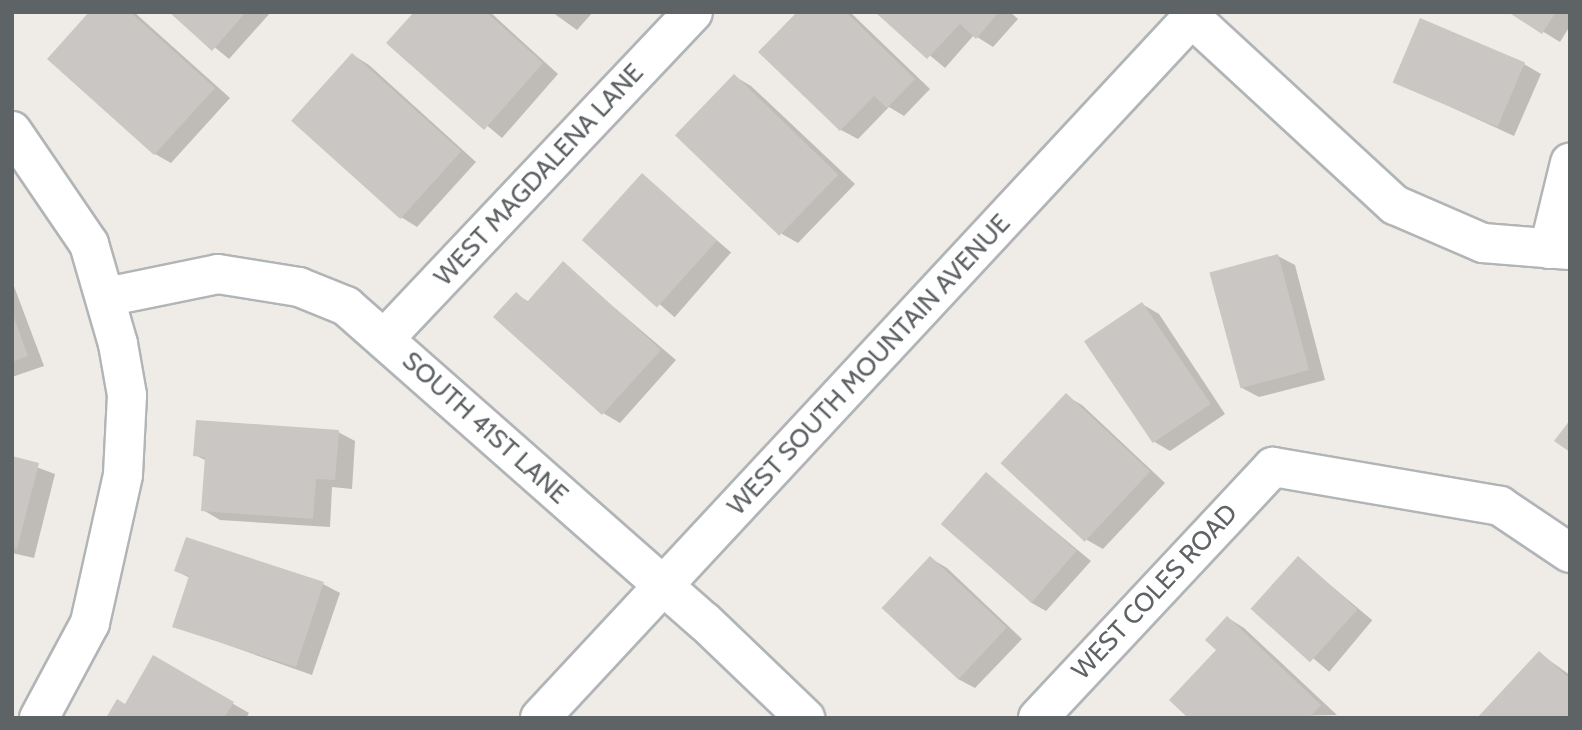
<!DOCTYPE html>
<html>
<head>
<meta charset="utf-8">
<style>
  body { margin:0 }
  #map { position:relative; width:1582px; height:730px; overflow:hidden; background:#efebe6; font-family:Cabin,sans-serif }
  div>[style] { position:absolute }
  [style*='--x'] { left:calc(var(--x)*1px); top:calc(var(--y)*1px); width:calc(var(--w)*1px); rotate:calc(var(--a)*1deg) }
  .shadow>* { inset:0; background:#0003; transform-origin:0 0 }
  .building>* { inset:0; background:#cac6c3; transform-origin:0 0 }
  .roads { filter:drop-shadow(2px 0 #b1b5b7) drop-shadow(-2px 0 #b1b5b7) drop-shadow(0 2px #b1b5b7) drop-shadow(0 -2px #b1b5b7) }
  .street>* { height:38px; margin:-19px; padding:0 19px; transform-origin:19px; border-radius:19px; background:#fff }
  .secondary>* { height:38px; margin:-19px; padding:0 19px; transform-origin:19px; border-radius:19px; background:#fff }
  span { translate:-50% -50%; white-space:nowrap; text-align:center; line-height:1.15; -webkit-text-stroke:7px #fff; paint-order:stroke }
  .street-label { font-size:26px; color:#5e6365 }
  .frame { position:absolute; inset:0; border:14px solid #5e6365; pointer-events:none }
</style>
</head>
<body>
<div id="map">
  <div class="shadow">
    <i style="clip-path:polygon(92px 12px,134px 12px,230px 98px,171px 163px,155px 154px)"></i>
    <i style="clip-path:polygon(172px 12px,271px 12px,229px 59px)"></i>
    <i style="clip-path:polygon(416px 12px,490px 12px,558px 74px,502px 138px,388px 43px)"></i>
    <i style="clip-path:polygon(552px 12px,593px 12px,577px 30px)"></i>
    <i style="clip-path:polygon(800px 12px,850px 12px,930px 89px,904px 116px,889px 107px,858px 139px,841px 130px,760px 52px)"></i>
    <i style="clip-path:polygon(878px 12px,1010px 12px,1018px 19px,993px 47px,974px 35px,945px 68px)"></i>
    <i style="clip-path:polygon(1511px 12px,1570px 12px,1570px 26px,1560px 42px)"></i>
    <i style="clip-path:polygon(353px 55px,369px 65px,476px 162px,417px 227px,401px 217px)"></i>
    <i style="clip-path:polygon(1524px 64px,1541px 74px,1514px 136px,1394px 81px)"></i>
    <i style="clip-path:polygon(734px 76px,751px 86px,855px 184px,798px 243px,782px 234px)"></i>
    <i style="left:642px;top:175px;width:118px;height:86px;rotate:41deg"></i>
    <i style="clip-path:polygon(1278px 256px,1295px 265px,1325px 380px,1259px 397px,1242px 388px)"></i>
    <i style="clip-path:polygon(563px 264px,676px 360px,620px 423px,603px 413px,516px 294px,529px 302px)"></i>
    <i style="clip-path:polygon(12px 281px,44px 366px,12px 377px)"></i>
    <i style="clip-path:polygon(1142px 304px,1159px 314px,1225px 414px,1170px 451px,1153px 441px)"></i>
    <i style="clip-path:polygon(1066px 396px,1082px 405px,1165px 483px,1103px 549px,1087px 540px)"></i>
    <i style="clip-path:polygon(338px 432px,355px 441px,352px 489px,332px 487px,330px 527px,220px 520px,203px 510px,207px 461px,195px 455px)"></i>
    <i style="clip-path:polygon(12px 458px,55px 474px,34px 558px,12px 553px)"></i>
    <i style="clip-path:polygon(986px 474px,1091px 561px,1046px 611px,1030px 602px)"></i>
    <i style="clip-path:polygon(930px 558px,947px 568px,1022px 639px,975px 688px,958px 679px)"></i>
    <i style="left:1298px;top:558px;width:97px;height:67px;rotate:40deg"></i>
    <i style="clip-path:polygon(176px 571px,323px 584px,340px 593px,312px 675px,174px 626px,190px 578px)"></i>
    <i style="clip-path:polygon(1228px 618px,1244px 628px,1337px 715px,1191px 718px)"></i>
    <i style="clip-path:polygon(1539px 653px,1570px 675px,1570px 718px)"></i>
    <i style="clip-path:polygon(154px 658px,249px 713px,246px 718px,108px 718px,126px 706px)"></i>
  </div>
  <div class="building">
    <i style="clip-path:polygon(89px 12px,130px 12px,215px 88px,154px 155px,47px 59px)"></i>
    <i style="clip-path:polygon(169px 12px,246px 12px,212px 51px)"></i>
    <i style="clip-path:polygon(414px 12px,486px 12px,543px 63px,484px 130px,386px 43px)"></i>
    <i style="clip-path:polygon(797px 12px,846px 12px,915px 79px,887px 108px,874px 96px,840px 131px,758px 52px)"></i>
    <i style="clip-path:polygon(875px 12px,999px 12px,976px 39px,960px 24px,927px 59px)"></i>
    <i style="clip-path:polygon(1508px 12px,1556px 12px,1542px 34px)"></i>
    <i style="left:1420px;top:18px;width:114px;height:70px;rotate:23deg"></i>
    <i style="left:352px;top:53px;width:147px;height:91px;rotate:42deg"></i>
    <i style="left:734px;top:74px;width:145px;height:85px;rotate:44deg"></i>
    <i style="left:642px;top:173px;width:101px;height:90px;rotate:42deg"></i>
    <i style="left:1278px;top:254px;width:120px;height:71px;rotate:75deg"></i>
    <i style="clip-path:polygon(563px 261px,661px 350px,602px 415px,493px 317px,516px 292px,527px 302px)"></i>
    <i style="left:1142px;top:302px;width:123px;height:70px;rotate:56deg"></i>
    <i style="clip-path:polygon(12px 312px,28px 356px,12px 362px)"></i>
    <i style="left:1066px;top:393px;width:115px;height:96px;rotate:43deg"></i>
    <i style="clip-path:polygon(196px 420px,339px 430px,335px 480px,316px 479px,313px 519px,201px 511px,205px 457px,193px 456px)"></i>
    <i style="clip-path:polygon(1570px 420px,1570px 452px,1554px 441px)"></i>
    <i style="clip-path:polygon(12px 456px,39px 463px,17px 549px,12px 548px)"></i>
    <i style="left:986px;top:472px;width:120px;height:69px;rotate:41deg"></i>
    <i style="clip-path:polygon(186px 537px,324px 582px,296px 667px,172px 627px,189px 576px,174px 571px)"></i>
    <i style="left:930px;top:556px;width:105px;height:71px;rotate:43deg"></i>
    <i style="left:1298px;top:556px;width:80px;height:71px;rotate:42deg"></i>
    <i style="clip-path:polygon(1227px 616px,1321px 705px,1309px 718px,1188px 718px,1169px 700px,1216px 650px,1205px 640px)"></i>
    <i style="clip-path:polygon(1539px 651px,1570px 679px,1570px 718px,1477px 718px)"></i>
    <i style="clip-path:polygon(153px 655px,234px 702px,224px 718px,106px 718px,117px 699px,125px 704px)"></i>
  </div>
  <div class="roads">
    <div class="street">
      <i style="--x:1192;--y:18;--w:276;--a:42.7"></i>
      <i style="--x:1395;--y:205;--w:96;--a:23.4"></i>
      <i style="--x:1483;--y:243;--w:87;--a:4.6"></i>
      <i style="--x:12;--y:131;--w:137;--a:55.7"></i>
      <i style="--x:89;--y:244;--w:104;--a:73.8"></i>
      <i style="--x:118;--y:344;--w:52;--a:80"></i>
      <i style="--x:127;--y:395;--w:80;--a:92.9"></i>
      <i style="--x:123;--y:475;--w:152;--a:102.6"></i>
      <i style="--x:90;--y:623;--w:108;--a:118.2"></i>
      <i style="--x:1549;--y:249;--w:89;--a:-76.3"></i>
      <i style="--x:106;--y:297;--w:114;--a:-11.6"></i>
      <i style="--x:218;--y:274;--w:82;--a:9.1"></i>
      <i style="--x:299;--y:287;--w:51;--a:22"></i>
      <i style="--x:346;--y:306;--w:478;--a:41.4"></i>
      <i style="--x:705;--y:622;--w:139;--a:43.8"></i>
      <i style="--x:385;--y:338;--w:448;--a:-46.6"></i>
      <i style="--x:1038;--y:718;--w:344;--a:-46.9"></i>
      <i style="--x:1273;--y:467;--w:230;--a:9.7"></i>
      <i style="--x:1500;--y:506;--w:84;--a:33.9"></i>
    </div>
    <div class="secondary">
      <i style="--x:540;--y:718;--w:964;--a:-47.06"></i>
    </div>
  </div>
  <div class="street-label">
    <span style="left:539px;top:175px;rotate:-47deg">WEST MAGDALENA LANE</span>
    <span style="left:869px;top:365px;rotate:-47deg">WEST SOUTH MOUNTAIN AVENUE</span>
    <span style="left:485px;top:428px;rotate:42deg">SOUTH 41ST LANE</span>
    <span style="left:1155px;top:592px;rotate:-47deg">WEST COLES ROAD</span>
  </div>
  <div class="frame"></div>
</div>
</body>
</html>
